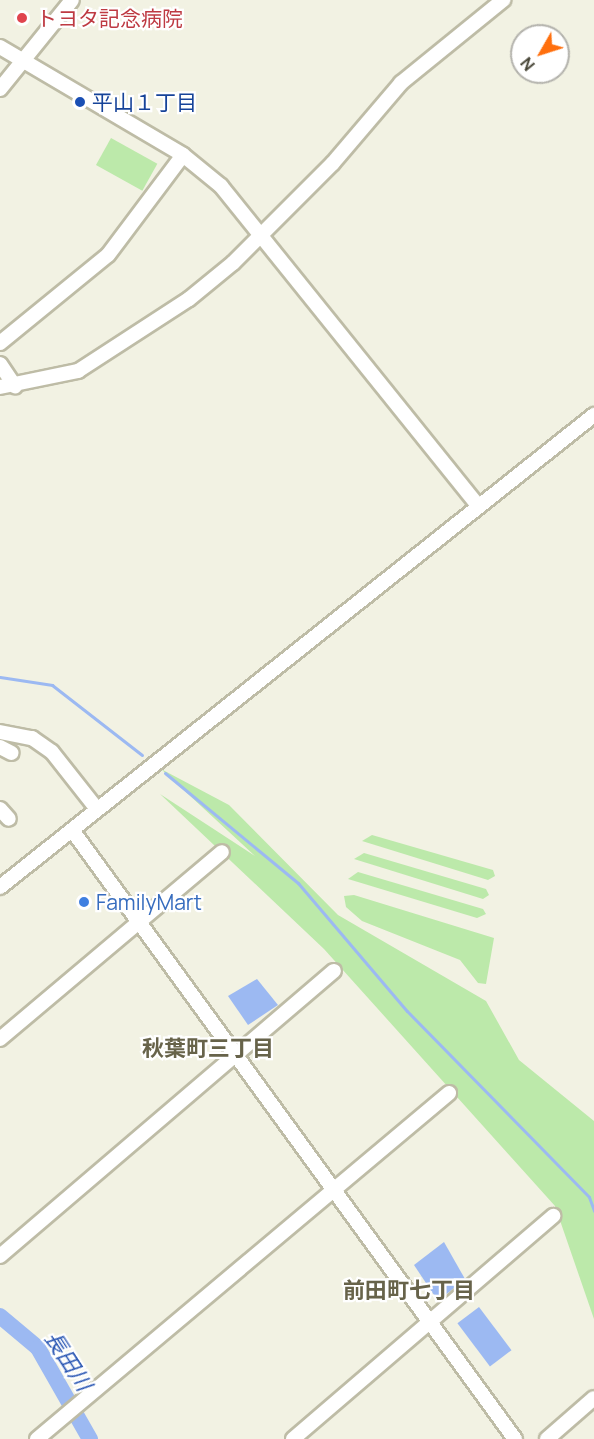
<!DOCTYPE html>
<html>
<head>
<meta charset="utf-8">
<style>
  body { margin:0 }
  #map { position:relative; width:594px; height:1439px; overflow:hidden; background:#f2f2e3; font-family:Manrope,"Noto Sans JP",sans-serif }
  div>[style] { position:absolute }
  [style*='--x'] { left:calc(var(--x)*1px); top:calc(var(--y)*1px); width:calc(var(--w)*1px); rotate:calc(var(--a)*1deg) }
  .green>* { inset:0; background:#bce9aa; transform-origin:0 0 }
  .water>* { inset:0; background:#9cb9f2; transform-origin:0 0 }
  .stream>* { height:3px; margin:-1.5px; padding:0 1.5px; transform-origin:1.5px; border-radius:1.5px; background:#9cb9f2 }
  .river>* { height:16px; margin:-8px; padding:0 8px; transform-origin:8px; border-radius:8px; background:#9cb9f2 }
  .roads { filter:drop-shadow(2px 0 #bebca6) drop-shadow(-2px 0 #bebca6) drop-shadow(0 2px #bebca6) drop-shadow(0 -2px #bebca6) }
  .minor>* { height:14px; margin:-7px; padding:0 7px; transform-origin:7px; border-radius:7px; background:#fff }
  .dots>* { width:16px; height:16px; translate:-50% -50%; box-sizing:border-box; border:3px solid #fff; border-radius:50% }
  span { translate:-50% -50%; white-space:nowrap; text-align:center; line-height:1.15; -webkit-text-stroke:4.5px #fff; paint-order:stroke }
  .health-label { font-size:21px; color:#be3a42 }
  .left { translate:0 -50%; text-align:left }
  .transit-label { font-size:21px; color:#164399 }
  .shop-label { font-size:21px; color:#366cbe }
  .neighbourhood-label { font-size:22px; color:#67634a; font-weight:700 }
  .water-label { font-size:22px; color:#2956b3; font-style:italic }
  .north { position:absolute; left:510px; top:24px; width:60px; height:60px; box-sizing:border-box; background:#fff; border:2px solid #b4b3ad; border-radius:50%; rotate:231deg; font-size:16px; font-weight:700; line-height:24px; text-align:center; color:#444233 }
  .north::after { content:''; display:block; margin:auto; width:21px; height:27px; background:#ff6f0d; clip-path:polygon(50% 0,100% 100%,50% 72%,0 100%) }
</style>
</head>
<body>
<div id="map">
  <div class="green">
    <i style="left:111px;top:138px;width:53px;height:31px;rotate:29deg"></i>
    <i style="clip-path:polygon(161px 769px,229px 805px,338px 915px,486px 1001px,519px 1060px,594px 1121px,594px 1319px,555px 1206px,324px 949px,160px 794px,255px 856px)"></i>
    <i style="clip-path:polygon(372px 835px,493px 870px,495px 876px,488px 880px,362px 841px)"></i>
    <i style="clip-path:polygon(364px 853px,486px 889px,489px 895px,483px 899px,354px 859px)"></i>
    <i style="clip-path:polygon(358px 872px,483px 909px,486px 914px,477px 918px,348px 879px)"></i>
    <i style="clip-path:polygon(354px 895px,494px 938px,486px 984px,478px 983px,460px 960px,362px 921px,346px 907px,344px 896px)"></i>
  </div>
  <div class="water">
    <i style="clip-path:polygon(257px 979px,278px 1005px,248px 1025px,228px 996px)"></i>
    <i style="clip-path:polygon(444px 1242px,465px 1279px,438px 1301px,414px 1265px)"></i>
    <i style="left:479px;top:1307px;width:54px;height:27px;rotate:53deg"></i>
  </div>
  <div class="stream">
    <i style="--x:0;--y:677;--w:53;--a:8.7"></i>
    <i style="--x:52;--y:685;--w:114;--a:37.9"></i>
    <i style="--x:165;--y:773;--w:173;--a:39.6"></i>
    <i style="--x:298;--y:883;--w:168;--a:49.6"></i>
    <i style="--x:407;--y:1011;--w:260;--a:45.6"></i>
    <i style="--x:589;--y:1197;--w:15;--a:70"></i>
  </div>
  <div class="river">
    <i style="--x:0;--y:1316;--w:50;--a:40.1"></i>
    <i style="--x:38;--y:1348;--w:105;--a:60.3"></i>
  </div>
  <div class="roads">
    <div class="minor">
      <i style="--x:0;--y:47;--w:212;--a:30.5"></i>
      <i style="--x:183;--y:155;--w:49;--a:39.2"></i>
      <i style="--x:221;--y:186;--w:410;--a:51.2"></i>
      <i style="--x:0;--y:89;--w:114;--a:-51"></i>
      <i style="--x:0;--y:343;--w:139;--a:-39.2"></i>
      <i style="--x:108;--y:255;--w:125;--a:-53.1"></i>
      <i style="--x:0;--y:364;--w:27;--a:56"></i>
      <i style="--x:0;--y:387;--w:80;--a:-11.6"></i>
      <i style="--x:78;--y:371;--w:132;--a:-33"></i>
      <i style="--x:189;--y:299;--w:57;--a:-39.3"></i>
      <i style="--x:233;--y:263;--w:141;--a:-45"></i>
      <i style="--x:333;--y:163;--w:105;--a:-49.6"></i>
      <i style="--x:401;--y:83;--w:132;--a:-39.1"></i>
      <i style="--x:0;--y:732;--w:33;--a:11"></i>
      <i style="--x:32;--y:738;--w:24;--a:35"></i>
      <i style="--x:52;--y:752;--w:73;--a:51.7"></i>
      <i style="--x:0;--y:747;--w:13;--a:27"></i>
      <i style="--x:0;--y:809;--w:13;--a:48"></i>
      <i style="--x:72;--y:830;--w:753;--a:53.97"></i>
      <i style="--x:0;--y:887;--w:759;--a:-38.47"></i>
      <i style="--x:0;--y:1039;--w:290;--a:-40.1"></i>
      <i style="--x:0;--y:1256;--w:439;--a:-40.5"></i>
      <i style="--x:37;--y:1439;--w:538;--a:-40.02"></i>
      <i style="--x:293;--y:1439;--w:343;--a:-40.6"></i>
      <i style="--x:547;--y:1439;--w:62;--a:-41.1"></i>
    </div>
  </div>
  <div class="dots">
    <i style="left:22px;top:18px;background:#e0444e"></i>
    <i style="left:80px;top:102px;background:#1a4fb4"></i>
    <i style="left:84px;top:902px;background:#3f7fe0"></i>
  </div>
  <div class="health-label">
    <span class="left" style="left:36px;top:18px">トヨタ記念病院</span>
  </div>
  <div class="transit-label">
    <span class="left" style="left:92px;top:102px">平山１丁目</span>
  </div>
  <div class="shop-label">
    <span class="left" style="left:96px;top:902px">FamilyMart</span>
  </div>
  <div class="neighbourhood-label">
    <span style="left:208px;top:1049px">秋葉町三丁目</span>
    <span style="left:409px;top:1291px">前田町七丁目</span>
  </div>
  <div class="water-label">
    <span style="left:68px;top:1361px;rotate:57deg">長田川</span>
  </div>
  <div class="north">N</div>
</div>
</body>
</html>
